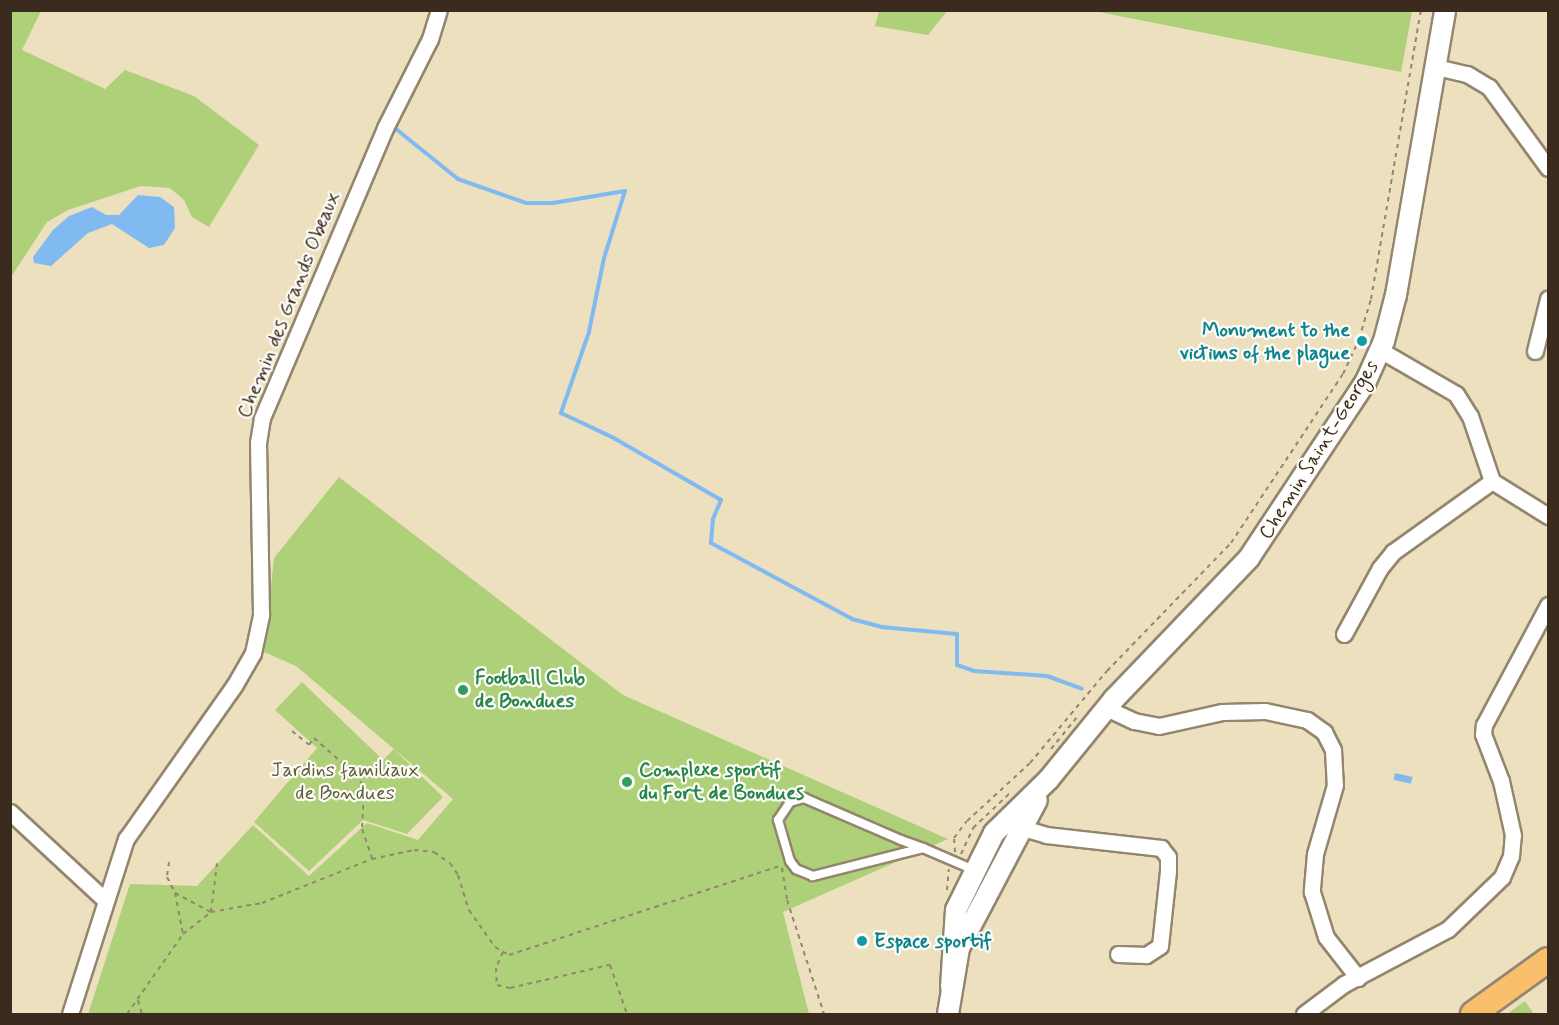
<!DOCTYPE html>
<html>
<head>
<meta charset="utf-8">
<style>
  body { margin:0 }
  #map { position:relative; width:1559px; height:1025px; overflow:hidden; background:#ede0bf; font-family:Mynerve,sans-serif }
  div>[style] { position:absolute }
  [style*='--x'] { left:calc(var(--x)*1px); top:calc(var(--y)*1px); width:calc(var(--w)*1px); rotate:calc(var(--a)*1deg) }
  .green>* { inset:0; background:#aed079 }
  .water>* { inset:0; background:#81b9f1; transform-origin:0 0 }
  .stream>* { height:4px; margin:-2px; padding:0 2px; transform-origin:2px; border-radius:2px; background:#81b9f1 }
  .path>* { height:2px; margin-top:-1px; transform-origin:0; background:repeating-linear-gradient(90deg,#94856e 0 4.5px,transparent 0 9px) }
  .roads { filter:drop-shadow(2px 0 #94856e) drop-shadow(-2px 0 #94856e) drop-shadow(0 2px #94856e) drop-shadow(0 -2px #94856e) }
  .service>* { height:8px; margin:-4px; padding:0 4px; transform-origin:4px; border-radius:4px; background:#fff }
  .minor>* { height:15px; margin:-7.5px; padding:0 7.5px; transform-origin:7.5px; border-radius:7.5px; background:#fff }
  .tertiary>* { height:20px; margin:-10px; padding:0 10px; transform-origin:10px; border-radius:10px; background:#fff }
  .primary>* { height:24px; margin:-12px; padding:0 12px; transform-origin:12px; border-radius:12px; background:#f9bf6d }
  .dots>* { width:16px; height:16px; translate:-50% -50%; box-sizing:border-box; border:3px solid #fdfcf7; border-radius:50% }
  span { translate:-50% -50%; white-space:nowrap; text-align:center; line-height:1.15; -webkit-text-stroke:4.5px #fdfcf7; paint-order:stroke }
  .street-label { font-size:20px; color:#3b2a1e }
  .culture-label { font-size:20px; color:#0d838f; font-weight:700 }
  .right { translate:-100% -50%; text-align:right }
  .left { translate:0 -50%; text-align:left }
  .leisure-label { font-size:20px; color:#27864d; font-weight:700 }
  .park-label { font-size:20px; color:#5e5c39 }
  .frame { position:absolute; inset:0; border:12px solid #3b2a1e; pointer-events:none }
</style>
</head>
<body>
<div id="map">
  <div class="green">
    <i style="clip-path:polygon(11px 10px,41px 11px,22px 50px,105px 89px,125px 70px,194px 96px,259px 145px,209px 227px,192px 217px,184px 200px,170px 188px,141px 186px,68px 210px,47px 222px,11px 277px)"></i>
    <i style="clip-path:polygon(879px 11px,879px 10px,947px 11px,928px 35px,875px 26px)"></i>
    <i style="clip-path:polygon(1094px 11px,1412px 10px,1412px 11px,1401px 72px)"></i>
    <i style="clip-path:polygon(339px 477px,623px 695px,948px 839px,783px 912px,809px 1014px,88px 1014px,130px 884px,197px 886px,253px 825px,309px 876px,367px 823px,418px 840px,453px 799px,296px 666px,264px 652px,274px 558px)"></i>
    <i style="clip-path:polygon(302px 682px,383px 760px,394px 749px,443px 797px,407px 834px,363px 820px,309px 871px,254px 822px,317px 748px,275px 710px)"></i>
    <i style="clip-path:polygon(1525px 1001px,1534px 1014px,1507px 1014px)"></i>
  </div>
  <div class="water">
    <i style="clip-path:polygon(138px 195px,160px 197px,174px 207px,175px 228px,164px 245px,149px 248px,112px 224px,88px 233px,51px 266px,34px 263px,33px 257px,53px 230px,69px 216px,92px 207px,106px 215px,119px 215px)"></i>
    <i style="left:1395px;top:773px;width:18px;height:7px;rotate:13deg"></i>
  </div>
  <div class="stream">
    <i style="--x:396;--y:129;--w:80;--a:38.9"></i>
    <i style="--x:458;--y:179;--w:72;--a:19.4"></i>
    <i style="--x:526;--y:203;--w:27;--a:0"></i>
    <i style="--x:553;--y:203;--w:73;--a:-9.5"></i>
    <i style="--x:625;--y:191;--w:70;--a:107.4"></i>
    <i style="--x:604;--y:258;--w:76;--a:101.5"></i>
    <i style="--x:589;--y:332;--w:86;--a:109.1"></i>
    <i style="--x:561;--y:413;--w:56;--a:25.2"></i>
    <i style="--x:612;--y:437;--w:126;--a:30"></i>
    <i style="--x:721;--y:500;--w:21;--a:113"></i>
    <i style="--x:713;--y:519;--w:24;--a:95"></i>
    <i style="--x:711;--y:543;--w:160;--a:28.3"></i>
    <i style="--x:852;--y:619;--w:30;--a:15"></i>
    <i style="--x:881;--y:627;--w:76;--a:5.3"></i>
    <i style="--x:957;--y:634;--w:31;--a:90"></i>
    <i style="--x:957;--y:665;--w:18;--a:19"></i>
    <i style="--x:974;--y:671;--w:73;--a:3.9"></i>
    <i style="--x:1047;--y:676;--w:37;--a:20"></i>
  </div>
  <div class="path">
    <i style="--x:292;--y:731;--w:22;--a:39"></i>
    <i style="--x:309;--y:745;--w:9;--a:-54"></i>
    <i style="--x:314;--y:738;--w:55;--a:41.3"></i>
    <i style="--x:355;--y:774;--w:16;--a:55"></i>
    <i style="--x:364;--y:787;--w:42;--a:92.7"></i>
    <i style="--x:362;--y:829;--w:31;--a:71"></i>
    <i style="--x:1051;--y:749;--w:43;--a:-50.7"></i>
    <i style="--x:955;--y:852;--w:14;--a:-94"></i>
    <i style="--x:954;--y:838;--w:21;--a:-53"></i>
    <i style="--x:967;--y:821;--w:86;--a:-42.6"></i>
    <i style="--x:1030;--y:763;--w:120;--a:-50.1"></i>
    <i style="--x:1107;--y:671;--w:178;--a:-45.9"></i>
    <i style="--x:1231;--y:543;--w:203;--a:-56.5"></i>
    <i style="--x:1343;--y:374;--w:38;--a:-65"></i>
    <i style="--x:1359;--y:339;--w:42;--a:-73.3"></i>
    <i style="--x:1371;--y:299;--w:293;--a:-80.2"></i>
    <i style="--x:961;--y:854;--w:29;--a:-65"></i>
    <i style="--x:973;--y:828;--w:50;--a:-43.4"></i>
    <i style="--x:169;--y:862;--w:15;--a:98"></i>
    <i style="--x:167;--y:877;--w:18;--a:63"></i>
    <i style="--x:175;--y:893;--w:41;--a:27.8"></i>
    <i style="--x:211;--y:912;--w:49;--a:-83"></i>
    <i style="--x:782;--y:868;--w:32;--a:81"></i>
    <i style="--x:787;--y:900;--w:120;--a:72"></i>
    <i style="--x:947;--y:890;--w:21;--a:-85"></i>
    <i style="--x:175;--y:893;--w:42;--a:79"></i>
    <i style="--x:503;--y:952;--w:17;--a:114"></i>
    <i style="--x:496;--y:968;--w:17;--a:87"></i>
    <i style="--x:497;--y:985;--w:13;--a:13"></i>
    <i style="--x:510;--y:988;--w:103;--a:-13"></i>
    <i style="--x:610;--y:965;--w:52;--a:70.9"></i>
    <i style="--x:138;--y:1000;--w:15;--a:74"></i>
    <i style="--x:127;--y:1014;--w:98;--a:-55"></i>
    <i style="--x:183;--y:934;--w:36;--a:-38"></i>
    <i style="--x:211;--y:912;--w:52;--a:-10"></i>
    <i style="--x:262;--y:903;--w:118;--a:-21.8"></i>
    <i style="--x:372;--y:859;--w:43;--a:-12.1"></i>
    <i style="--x:414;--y:850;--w:20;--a:6"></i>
    <i style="--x:434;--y:852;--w:19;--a:35"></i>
    <i style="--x:450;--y:863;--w:14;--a:56"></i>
    <i style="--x:458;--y:875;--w:37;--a:73"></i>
    <i style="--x:469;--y:910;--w:45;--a:54.9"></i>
    <i style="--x:495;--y:947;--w:16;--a:30"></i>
    <i style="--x:509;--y:955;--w:287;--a:-18.2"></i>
  </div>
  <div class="roads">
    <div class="service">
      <i style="--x:923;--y:848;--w:114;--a:165.7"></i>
      <i style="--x:813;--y:876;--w:18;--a:-158"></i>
      <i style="--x:796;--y:869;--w:10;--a:-127"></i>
      <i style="--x:790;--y:861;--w:43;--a:-106.3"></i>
      <i style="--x:778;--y:820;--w:22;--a:-56"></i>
      <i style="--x:790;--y:802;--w:15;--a:-16"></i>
      <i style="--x:804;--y:798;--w:106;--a:23.4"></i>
      <i style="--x:901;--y:840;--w:23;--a:20"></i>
      <i style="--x:923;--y:848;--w:56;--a:23.3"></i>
    </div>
    <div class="minor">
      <i style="--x:1436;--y:67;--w:32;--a:13"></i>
      <i style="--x:1467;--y:74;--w:26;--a:31"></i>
      <i style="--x:1489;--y:87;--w:100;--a:53.9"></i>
      <i style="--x:1380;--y:350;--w:88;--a:30.1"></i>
      <i style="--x:1456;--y:394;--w:26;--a:58"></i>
      <i style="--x:1470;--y:416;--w:69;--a:71.3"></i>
      <i style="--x:1492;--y:481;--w:66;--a:32"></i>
      <i style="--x:1535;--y:351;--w:54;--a:-76"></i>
      <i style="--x:1344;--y:634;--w:75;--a:-61.4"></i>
      <i style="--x:1380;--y:568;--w:21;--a:-51"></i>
      <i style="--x:1393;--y:552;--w:122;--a:-35.6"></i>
      <i style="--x:1106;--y:708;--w:31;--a:25"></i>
      <i style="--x:1134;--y:721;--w:25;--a:11"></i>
      <i style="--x:1159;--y:726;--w:65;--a:-12.5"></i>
      <i style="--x:1222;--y:712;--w:43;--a:-1.3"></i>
      <i style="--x:1265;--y:711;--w:43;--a:12.1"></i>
      <i style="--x:1307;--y:720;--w:21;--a:35"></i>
      <i style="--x:1324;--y:732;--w:20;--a:63"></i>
      <i style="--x:1333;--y:750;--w:35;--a:87"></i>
      <i style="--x:1335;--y:785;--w:72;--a:106.2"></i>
      <i style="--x:1315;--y:854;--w:38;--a:95"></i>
      <i style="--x:1312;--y:892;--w:47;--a:72.7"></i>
      <i style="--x:1326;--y:937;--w:52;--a:52"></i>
      <i style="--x:10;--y:812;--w:128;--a:42.8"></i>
      <i style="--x:1012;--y:825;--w:35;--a:16"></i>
      <i style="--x:1046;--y:835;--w:116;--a:6.4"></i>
      <i style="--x:1161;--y:848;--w:11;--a:52"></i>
      <i style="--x:1168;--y:857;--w:14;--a:90"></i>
      <i style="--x:1168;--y:871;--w:75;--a:96.1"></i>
      <i style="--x:1160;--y:946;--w:17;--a:147"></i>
      <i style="--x:1146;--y:955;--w:28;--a:-178"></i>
      <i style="--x:70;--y:1014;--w:184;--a:-72.3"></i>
      <i style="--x:126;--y:839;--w:187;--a:-54.8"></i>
      <i style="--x:234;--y:686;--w:38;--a:-60"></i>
      <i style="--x:253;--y:653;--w:40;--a:-78"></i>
      <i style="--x:261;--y:614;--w:171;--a:-91"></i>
      <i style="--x:258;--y:443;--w:25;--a:-81"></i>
      <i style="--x:262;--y:418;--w:315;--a:-67"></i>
      <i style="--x:385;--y:128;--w:100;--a:-63.2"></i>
      <i style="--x:430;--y:39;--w:30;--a:-73"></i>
      <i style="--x:1304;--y:1014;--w:50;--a:-36.9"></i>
      <i style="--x:1344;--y:984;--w:118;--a:-27.9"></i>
      <i style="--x:1448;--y:929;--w:75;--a:-43.9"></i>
      <i style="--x:1502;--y:877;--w:23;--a:-67"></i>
      <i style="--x:1511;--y:856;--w:21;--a:-85"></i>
      <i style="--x:1513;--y:835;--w:55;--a:-102.5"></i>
      <i style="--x:1501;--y:781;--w:50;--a:-111"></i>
      <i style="--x:1483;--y:734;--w:9;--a:-84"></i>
      <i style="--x:1484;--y:725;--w:136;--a:-61.9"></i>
    </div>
    <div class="tertiary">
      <i style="--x:951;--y:987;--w:77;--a:-86.3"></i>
      <i style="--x:956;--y:910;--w:86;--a:-63.7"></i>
      <i style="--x:994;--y:833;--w:77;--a:-44.5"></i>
      <i style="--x:1049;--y:779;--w:103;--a:-50.9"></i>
      <i style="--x:1114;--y:699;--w:195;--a:-46.2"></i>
      <i style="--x:1249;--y:558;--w:212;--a:-56.5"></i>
      <i style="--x:1366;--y:381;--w:44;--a:-65.8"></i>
      <i style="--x:1384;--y:341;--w:48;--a:-75.4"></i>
      <i style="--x:1396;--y:295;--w:289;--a:-80.2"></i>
      <i style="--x:948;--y:1014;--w:67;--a:-80.5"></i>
      <i style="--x:959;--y:948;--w:167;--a:-62.2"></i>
    </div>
    <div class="primary">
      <i style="--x:1473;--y:1014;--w:92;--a:-35.8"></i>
    </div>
  </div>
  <div class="dots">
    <i style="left:1362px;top:341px;background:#0f9aa8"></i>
    <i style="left:463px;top:690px;background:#2e9e5b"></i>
    <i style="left:627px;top:782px;background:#2e9e5b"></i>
    <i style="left:862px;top:941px;background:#0f9aa8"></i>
  </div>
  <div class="street-label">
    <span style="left:289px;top:305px;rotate:-68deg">Chemin des Grands Obeaux</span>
    <span style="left:1319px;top:450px;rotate:-58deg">Chemin Saint-Georges</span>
  </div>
  <div class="culture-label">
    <span class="right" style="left:1350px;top:342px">Monument to the<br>victims of the plague</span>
    <span class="left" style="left:874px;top:941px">Espace sportif</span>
  </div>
  <div class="leisure-label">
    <span class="left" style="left:475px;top:690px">Football Club<br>de Bondues</span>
    <span class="left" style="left:639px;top:782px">Complexe sportif<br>du Fort de Bondues</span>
  </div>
  <div class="park-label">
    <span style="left:345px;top:782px">Jardins familiaux<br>de Bondues</span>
  </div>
  <div class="frame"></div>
</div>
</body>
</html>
